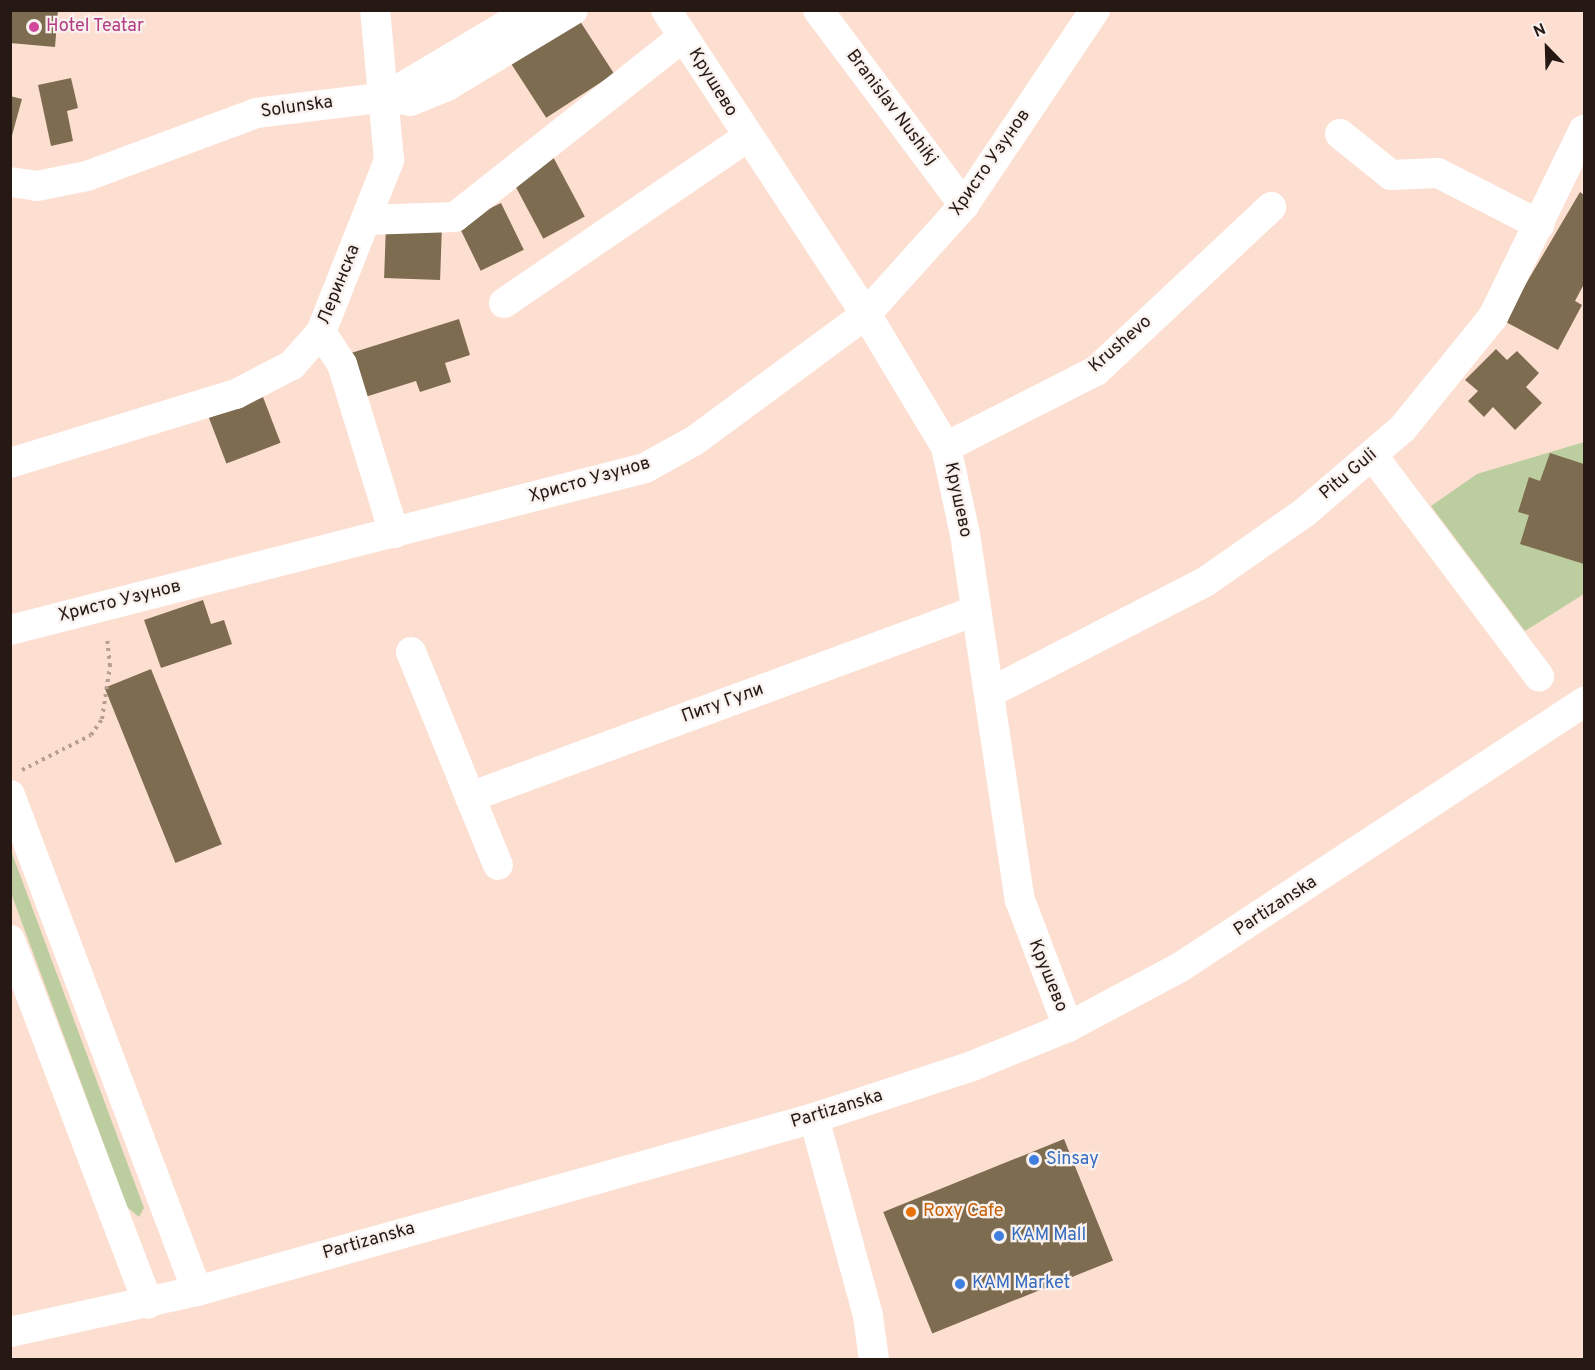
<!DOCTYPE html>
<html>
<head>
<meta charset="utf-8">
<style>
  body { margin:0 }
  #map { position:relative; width:1595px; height:1370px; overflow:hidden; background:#fddfd1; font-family:Overpass,sans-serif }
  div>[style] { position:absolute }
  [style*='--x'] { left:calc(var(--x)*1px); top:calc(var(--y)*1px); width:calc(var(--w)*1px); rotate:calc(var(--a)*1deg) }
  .green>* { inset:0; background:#bcce9f }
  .building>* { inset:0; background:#7d6c4f; transform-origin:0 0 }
  .path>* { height:4px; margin-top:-2px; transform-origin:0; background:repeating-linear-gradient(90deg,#b69e92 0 3px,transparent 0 7.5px) }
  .minor>* { height:30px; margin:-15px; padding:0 15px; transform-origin:15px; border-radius:15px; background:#fff }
  .dots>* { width:16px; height:16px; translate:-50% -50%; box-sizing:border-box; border:3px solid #f9f1ee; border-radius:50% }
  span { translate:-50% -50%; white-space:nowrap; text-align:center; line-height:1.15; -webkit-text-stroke:4.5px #f9f1ee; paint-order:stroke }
  .hotel-label { font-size:18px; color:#b23c85 }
  .left { translate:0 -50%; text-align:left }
  .street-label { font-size:18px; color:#261913 }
  .shop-label { font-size:18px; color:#366cbe }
  .food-label { font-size:18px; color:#c56008 }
  .frame { position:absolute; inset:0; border:12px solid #261913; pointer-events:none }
  .north { position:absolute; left:1517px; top:18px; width:60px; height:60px; -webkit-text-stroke:4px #f9f1ee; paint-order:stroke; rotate:337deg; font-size:16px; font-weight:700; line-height:24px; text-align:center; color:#261913 }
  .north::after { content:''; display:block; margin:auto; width:21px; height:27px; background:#261913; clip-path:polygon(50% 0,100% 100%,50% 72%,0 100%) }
</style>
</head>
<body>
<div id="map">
  <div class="green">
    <i style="clip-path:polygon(1584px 442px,1584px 594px,1525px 631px,1431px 506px,1477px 474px)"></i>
    <i style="clip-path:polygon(10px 848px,144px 1208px,139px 1217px,127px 1207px,11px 893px)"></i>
  </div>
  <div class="building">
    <i style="clip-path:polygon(10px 10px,58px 10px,55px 47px,10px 43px)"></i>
    <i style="left:576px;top:15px;width:70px;height:81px;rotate:57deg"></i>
    <i style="clip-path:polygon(71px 78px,78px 108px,67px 111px,73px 141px,51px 146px,38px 85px)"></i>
    <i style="clip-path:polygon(10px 96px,22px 99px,11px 139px,10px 139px)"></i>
    <i style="left:551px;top:153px;width:72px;height:47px;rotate:62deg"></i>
    <i style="clip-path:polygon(1580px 192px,1584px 195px,1584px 284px,1575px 301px,1582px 305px,1558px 350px,1504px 321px)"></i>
    <i style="left:501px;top:203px;width:52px;height:48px;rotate:64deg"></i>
    <i style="left:386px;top:224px;width:56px;height:54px;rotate:2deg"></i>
    <i style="clip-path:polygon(459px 319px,470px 355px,445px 363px,451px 382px,420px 392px,416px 381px,362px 398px,348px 354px)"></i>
    <i style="clip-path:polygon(1496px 349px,1507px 360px,1517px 351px,1539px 373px,1526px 387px,1542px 403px,1515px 430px,1493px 407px,1484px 417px,1468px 401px,1478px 391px,1465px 380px)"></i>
    <i style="left:263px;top:397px;width:49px;height:58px;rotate:69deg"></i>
    <i style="clip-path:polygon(1550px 453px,1584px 464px,1584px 564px,1520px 544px,1529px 515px,1518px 512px,1529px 477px,1540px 481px)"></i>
    <i style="clip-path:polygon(203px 600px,211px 624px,224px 620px,232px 644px,161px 668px,144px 620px)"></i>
    <i style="left:151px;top:669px;width:189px;height:50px;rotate:68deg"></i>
    <i style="left:1064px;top:1139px;width:131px;height:195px;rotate:68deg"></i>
  </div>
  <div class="path">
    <i style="--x:22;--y:770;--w:77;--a:-26.9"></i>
    <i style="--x:91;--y:735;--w:19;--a:-55"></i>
    <i style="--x:102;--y:719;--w:54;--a:-81.4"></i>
    <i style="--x:110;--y:666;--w:30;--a:-96"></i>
  </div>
  <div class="minor">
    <i style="--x:666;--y:10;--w:364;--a:56.7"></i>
    <i style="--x:866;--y:314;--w:155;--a:59"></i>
    <i style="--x:946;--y:447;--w:89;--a:77.7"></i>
    <i style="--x:965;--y:534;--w:370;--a:81.5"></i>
    <i style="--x:1020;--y:900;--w:136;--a:69.3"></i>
    <i style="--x:818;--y:10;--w:244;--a:53.2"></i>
    <i style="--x:386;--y:97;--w:170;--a:-30.8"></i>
    <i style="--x:1340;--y:134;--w:65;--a:38.8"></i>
    <i style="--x:1391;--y:175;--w:47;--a:-2.4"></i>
    <i style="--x:1438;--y:173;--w:114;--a:27"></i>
    <i style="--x:10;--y:182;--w:27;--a:8"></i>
    <i style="--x:37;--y:186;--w:51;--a:-11.3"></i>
    <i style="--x:87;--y:176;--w:180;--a:-20.4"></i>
    <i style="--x:256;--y:113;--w:131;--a:-7"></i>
    <i style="--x:386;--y:97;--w:24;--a:9"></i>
    <i style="--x:410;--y:101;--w:40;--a:-22"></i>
    <i style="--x:447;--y:86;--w:147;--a:-31.1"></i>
    <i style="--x:366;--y:220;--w:89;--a:-1.9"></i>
    <i style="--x:455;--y:217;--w:290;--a:-38.3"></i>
    <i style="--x:504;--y:303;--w:294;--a:-34.3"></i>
    <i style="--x:321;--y:332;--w:38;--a:57"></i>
    <i style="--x:342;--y:364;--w:177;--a:72.9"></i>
    <i style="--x:946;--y:447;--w:168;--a:-26.9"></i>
    <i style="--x:1096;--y:371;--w:240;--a:-43.1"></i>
    <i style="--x:1373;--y:456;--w:276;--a:53"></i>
    <i style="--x:10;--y:463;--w:236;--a:-17"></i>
    <i style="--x:236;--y:394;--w:63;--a:-27.4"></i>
    <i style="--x:292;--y:365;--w:44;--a:-48.7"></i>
    <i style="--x:321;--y:332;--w:185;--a:-68.4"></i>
    <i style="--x:389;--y:160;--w:151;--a:-95.3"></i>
    <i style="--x:10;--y:630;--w:655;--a:-14.31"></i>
    <i style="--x:645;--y:468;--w:56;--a:-28.9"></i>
    <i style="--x:694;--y:441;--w:214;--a:-36.4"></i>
    <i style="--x:866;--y:314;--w:147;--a:-48"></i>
    <i style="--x:964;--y:205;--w:235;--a:-56.1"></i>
    <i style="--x:411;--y:652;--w:230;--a:67.8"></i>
    <i style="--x:989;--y:693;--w:243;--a:-27.2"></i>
    <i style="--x:1205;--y:582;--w:121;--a:-34.9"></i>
    <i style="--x:1304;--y:513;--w:130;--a:-40.6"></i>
    <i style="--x:1403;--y:428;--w:143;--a:-51"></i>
    <i style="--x:1493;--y:317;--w:208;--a:-64.1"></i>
    <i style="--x:10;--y:795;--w:530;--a:69.34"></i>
    <i style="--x:470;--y:797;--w:538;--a:-20.22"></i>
    <i style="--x:10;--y:940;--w:389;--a:69.2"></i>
    <i style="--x:814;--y:1118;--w:205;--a:74.7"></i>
    <i style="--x:868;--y:1316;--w:44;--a:82.2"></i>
    <i style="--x:10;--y:1332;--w:191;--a:-12.4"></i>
    <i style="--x:197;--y:1291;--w:641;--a:-15.66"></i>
    <i style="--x:814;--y:1118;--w:166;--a:-18.2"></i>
    <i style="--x:972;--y:1066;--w:104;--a:-22.1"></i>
    <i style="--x:1068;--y:1027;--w:126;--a:-28"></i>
    <i style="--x:1179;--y:968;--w:485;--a:-33.3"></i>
  </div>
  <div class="dots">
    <i style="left:34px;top:27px;background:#d1479c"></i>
    <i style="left:1034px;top:1160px;background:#3f7fe0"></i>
    <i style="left:911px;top:1212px;background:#e8710a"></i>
    <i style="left:999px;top:1236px;background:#3f7fe0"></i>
    <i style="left:960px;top:1284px;background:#3f7fe0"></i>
  </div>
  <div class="hotel-label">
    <span class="left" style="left:46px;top:27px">Hotel Teatar</span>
  </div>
  <div class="street-label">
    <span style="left:712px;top:83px;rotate:58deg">Крушево</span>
    <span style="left:297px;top:108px;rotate:-8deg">Solunska</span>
    <span style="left:891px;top:108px;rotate:53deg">Branislav Nushikj</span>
    <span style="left:991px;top:163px;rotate:-55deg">Христо Узунов</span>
    <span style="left:340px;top:285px;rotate:-68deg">Леринска</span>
    <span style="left:1121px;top:345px;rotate:-41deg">Krushevo</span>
    <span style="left:1349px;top:475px;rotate:-40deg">Pitu Guli</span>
    <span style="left:590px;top:481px;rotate:-16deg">Христо Узунов</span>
    <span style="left:957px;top:500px;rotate:78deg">Крушево</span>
    <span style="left:120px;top:602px;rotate:-14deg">Христо Узунов</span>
    <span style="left:723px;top:704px;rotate:-20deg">Питу Гули</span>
    <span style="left:1276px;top:907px;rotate:-33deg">Partizanska</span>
    <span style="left:1047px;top:976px;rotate:68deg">Крушево</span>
    <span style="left:837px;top:1110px;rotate:-17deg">Partizanska</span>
    <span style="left:369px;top:1242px;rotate:-16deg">Partizanska</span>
  </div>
  <div class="shop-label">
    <span class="left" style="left:1046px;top:1160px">Sinsay</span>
    <span class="left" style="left:1011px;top:1236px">KAM Mall</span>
    <span class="left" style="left:972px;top:1284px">KAM Market</span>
  </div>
  <div class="food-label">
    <span class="left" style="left:923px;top:1212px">Roxy Cafe</span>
  </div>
  <div class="frame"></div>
  <div class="north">N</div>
</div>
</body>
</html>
